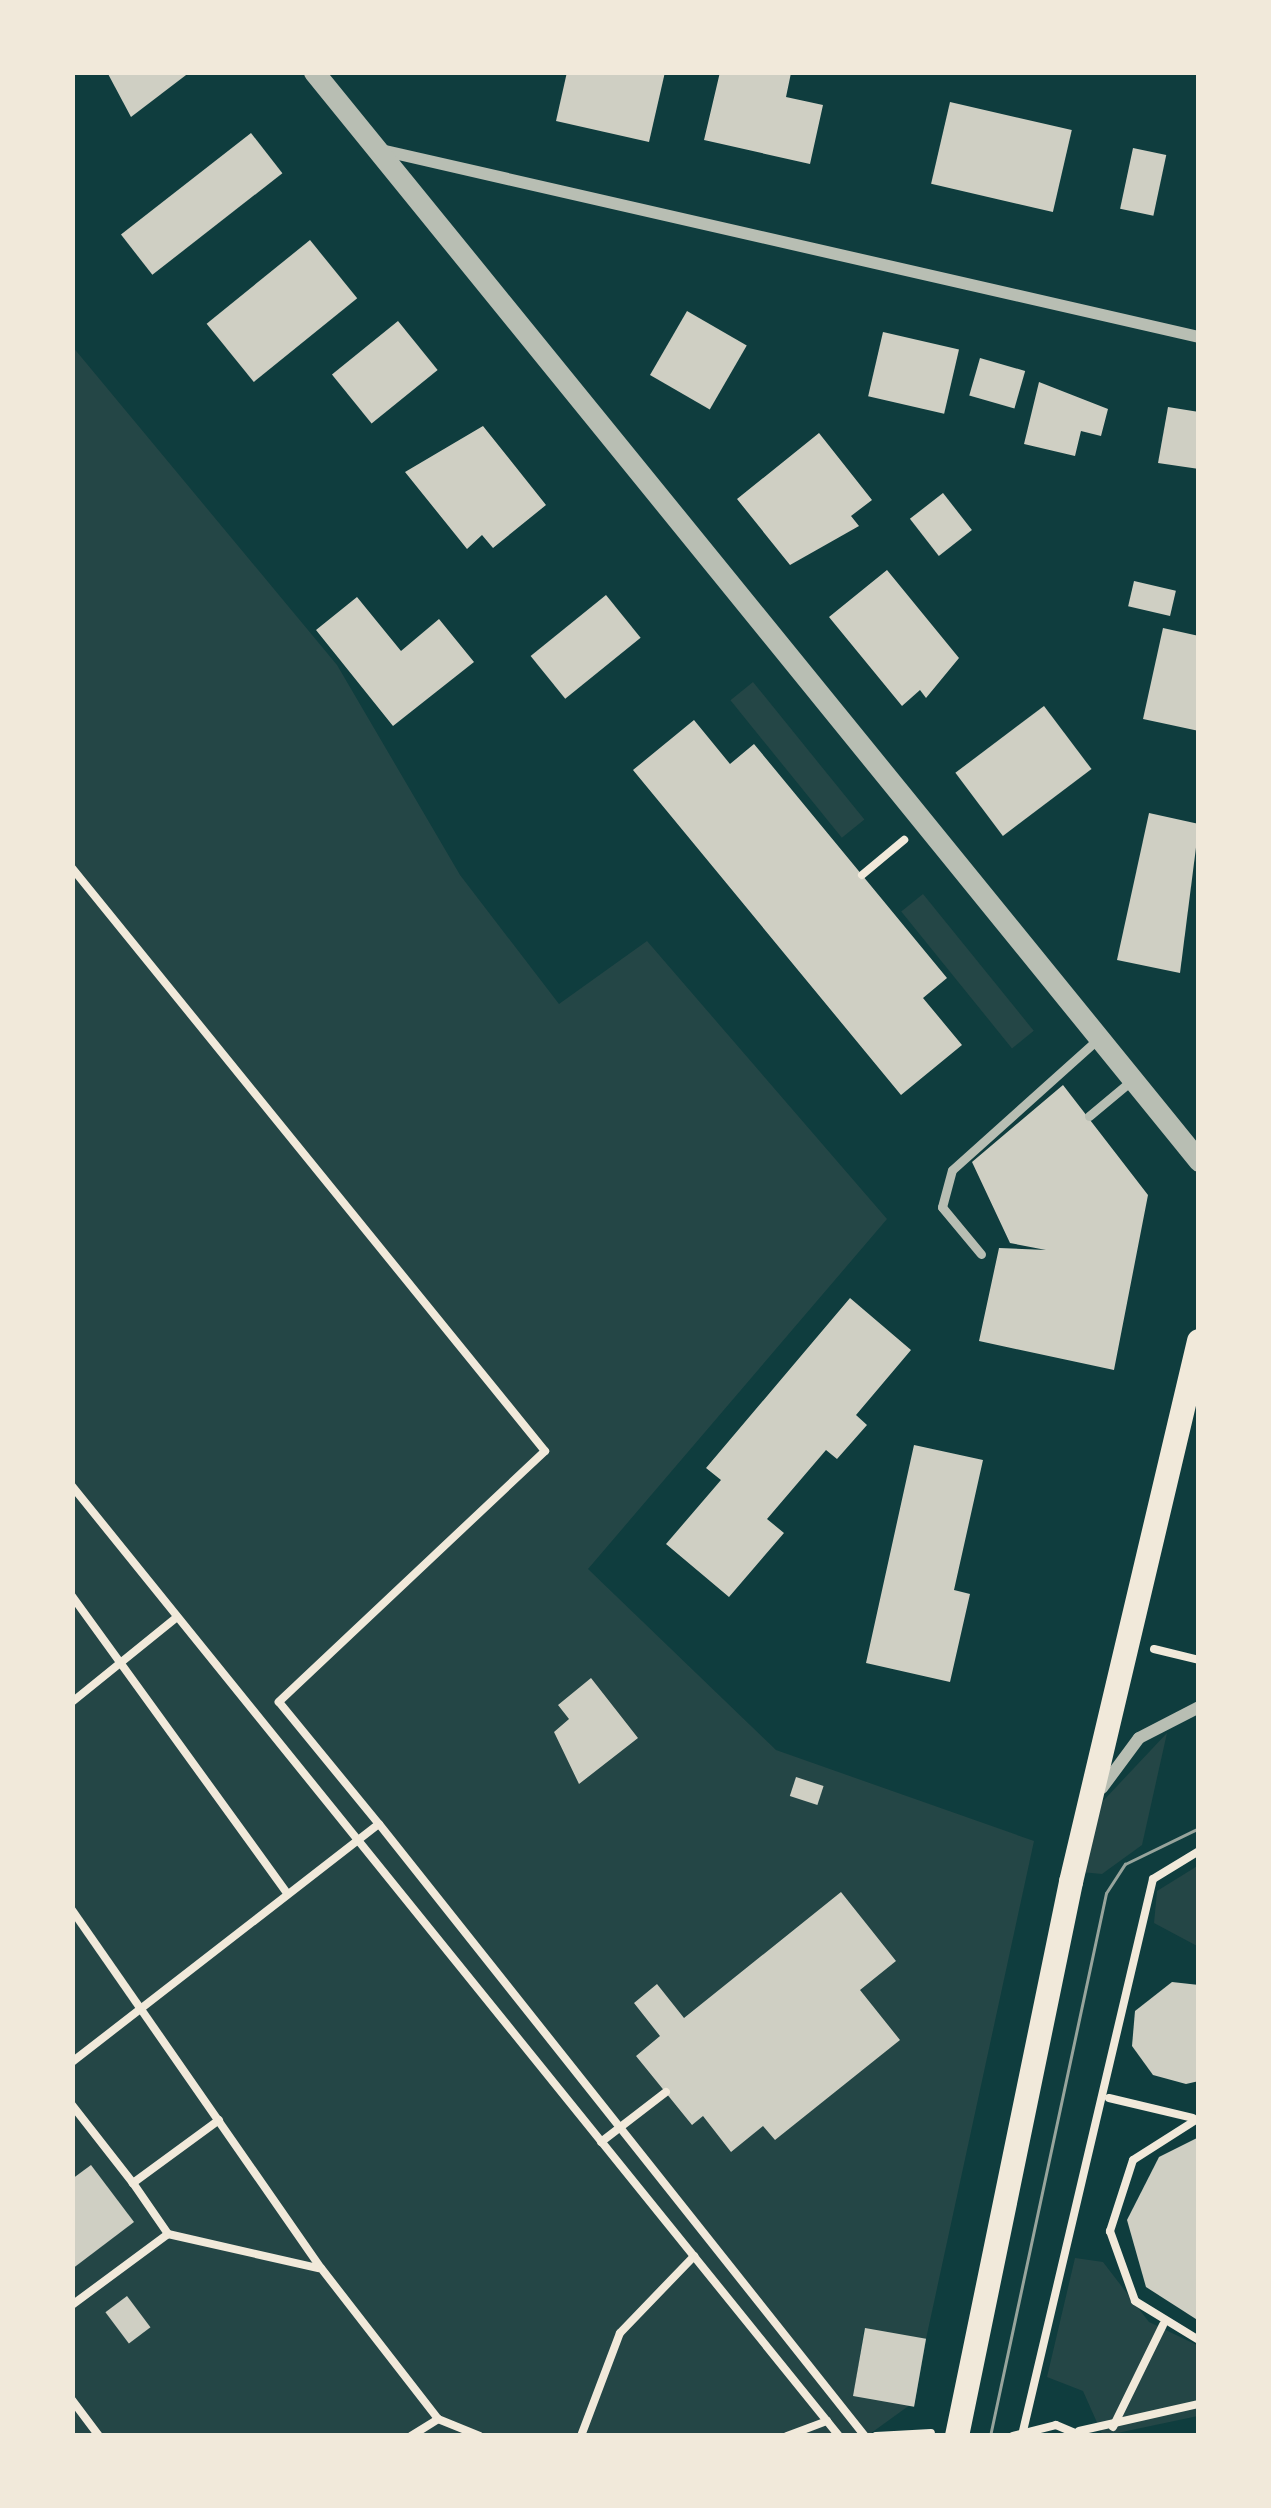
<!DOCTYPE html>
<html>
<head>
<meta charset="utf-8">
<style>
  body { margin:0 }
  #map { position:relative; width:1271px; height:2508px; overflow:hidden; background:#0f3d3e; font-family:"Source Sans 3",sans-serif }
  div>[style] { position:absolute }
  [style*='--x'] { left:calc(var(--x)*1px); top:calc(var(--y)*1px); width:calc(var(--w)*1px); rotate:calc(var(--a)*1deg) }
  .green>* { inset:0; background:#244646; transform-origin:0 0 }
  .building>* { inset:0; background:#cfcfc3; transform-origin:0 0 }
  .path>* { height:8px; margin:-4px; padding:0 4px; transform-origin:4px; border-radius:4px; background:#f1e9da }
  .service>* { height:9px; margin:-4.5px; padding:0 4.5px; transform-origin:4.5px; border-radius:4.5px; background:#b8beb3 }
  .minor>* { height:12px; margin:-6px; padding:0 6px; transform-origin:6px; border-radius:6px; background:#b8beb3 }
  .tertiary>* { height:21px; margin:-10.5px; padding:0 10.5px; transform-origin:10.5px; border-radius:10.5px; background:#b8beb3 }
  .secondary>* { height:24px; margin:-12px; padding:0 12px; transform-origin:12px; border-radius:12px; background:#f1e9da }
  .tram>* { height:3px; margin:-1.5px; padding:0 1.5px; transform-origin:1.5px; border-radius:1.5px; background:#97a49c }
  span { translate:-50% -50%; white-space:nowrap; text-align:center; line-height:1.15; -webkit-text-stroke:12px #f1e9da; paint-order:stroke }
  .frame { position:absolute; inset:0; border:75px solid #f1e9da; pointer-events:none }
</style>
</head>
<body>
<div id="map">
  <div class="green">
    <i style="clip-path:polygon(72px 346px,337px 665px,460px 875px,559px 1004px,647px 941px,887px 1219px,588px 1569px,776px 1750px,1034px 1841px,926px 2339px,864px 2329px,854px 2395px,914px 2402px,867px 2436px,72px 2436px)"></i>
    <i style="left:753px;top:682px;width:177px;height:29px;rotate:51deg"></i>
    <i style="left:923px;top:894px;width:176px;height:28px;rotate:51deg"></i>
    <i style="clip-path:polygon(1167px 1733px,1142px 1845px,1102px 1874px,1081px 1872px,1103px 1801px)"></i>
    <i style="clip-path:polygon(1199px 1865px,1199px 1947px,1154px 1923px,1157px 1891px)"></i>
    <i style="clip-path:polygon(1075px 2258px,1103px 2262px,1149px 2322px,1199px 2346px,1198px 2416px,1103px 2436px,1083px 2391px,1047px 2377px)"></i>
  </div>
  <div class="building">
    <i style="clip-path:polygon(107px 72px,190px 72px,131px 117px)"></i>
    <i style="clip-path:polygon(567px 72px,665px 72px,649px 142px,556px 121px)"></i>
    <i style="clip-path:polygon(720px 72px,791px 73px,786px 97px,823px 105px,810px 164px,704px 140px)"></i>
    <i style="left:950px;top:102px;width:125px;height:84px;rotate:13deg"></i>
    <i style="left:251px;top:133px;width:51px;height:165px;rotate:52deg"></i>
    <i style="left:1133px;top:148px;width:34px;height:62px;rotate:12deg"></i>
    <i style="left:310px;top:240px;width:75px;height:133px;rotate:51deg"></i>
    <i style="left:687px;top:311px;width:69px;height:74px;rotate:30deg"></i>
    <i style="left:398px;top:321px;width:63px;height:85px;rotate:51deg"></i>
    <i style="left:883px;top:332px;width:78px;height:66px;rotate:13deg"></i>
    <i style="left:980px;top:358px;width:47px;height:39px;rotate:16deg"></i>
    <i style="clip-path:polygon(1039px 382px,1108px 409px,1101px 436px,1081px 431px,1075px 456px,1024px 444px)"></i>
    <i style="clip-path:polygon(1168px 407px,1199px 412px,1199px 469px,1158px 463px)"></i>
    <i style="clip-path:polygon(483px 426px,546px 505px,493px 548px,482px 535px,467px 549px,405px 472px)"></i>
    <i style="clip-path:polygon(819px 433px,872px 500px,851px 516px,859px 526px,790px 565px,737px 499px)"></i>
    <i style="left:943px;top:493px;width:47px;height:42px;rotate:52deg"></i>
    <i style="clip-path:polygon(887px 570px,959px 658px,926px 698px,920px 690px,902px 706px,829px 617px)"></i>
    <i style="left:1134px;top:581px;width:43px;height:26px;rotate:13deg"></i>
    <i style="left:606px;top:595px;width:55px;height:97px;rotate:51deg"></i>
    <i style="clip-path:polygon(357px 597px,401px 651px,439px 619px,474px 662px,393px 726px,316px 630px)"></i>
    <i style="clip-path:polygon(1163px 628px,1199px 636px,1199px 731px,1143px 719px)"></i>
    <i style="left:1044px;top:706px;width:79px;height:111px;rotate:53deg"></i>
    <i style="clip-path:polygon(694px 720px,730px 764px,754px 744px,947px 978px,923px 998px,962px 1045px,901px 1095px,633px 770px)"></i>
    <i style="clip-path:polygon(1149px 813px,1199px 824px,1180px 973px,1117px 960px)"></i>
    <i style="clip-path:polygon(1063px 1085px,1148px 1195px,1114px 1370px,979px 1341px,999px 1248px,1046px 1250px,1010px 1243px,972px 1162px)"></i>
    <i style="clip-path:polygon(850px 1298px,911px 1350px,856px 1415px,867px 1425px,837px 1459px,826px 1450px,767px 1519px,784px 1533px,729px 1597px,666px 1544px,721px 1480px,706px 1468px)"></i>
    <i style="clip-path:polygon(914px 1445px,983px 1460px,954px 1590px,970px 1594px,950px 1682px,866px 1663px)"></i>
    <i style="clip-path:polygon(591px 1678px,638px 1738px,579px 1784px,554px 1732px,569px 1719px,558px 1705px)"></i>
    <i style="left:796px;top:1777px;width:29px;height:20px;rotate:18deg"></i>
    <i style="clip-path:polygon(841px 1892px,896px 1961px,860px 1990px,900px 2040px,775px 2140px,763px 2126px,731px 2152px,703px 2116px,692px 2125px,636px 2056px,660px 2036px,634px 2003px,657px 1984px,684px 2018px)"></i>
    <i style="clip-path:polygon(1172px 1982px,1199px 1985px,1199px 2081px,1186px 2084px,1153px 2075px,1132px 2046px,1135px 2011px)"></i>
    <i style="clip-path:polygon(1199px 2137px,1199px 2321px,1146px 2287px,1127px 2220px,1159px 2157px)"></i>
    <i style="clip-path:polygon(91px 2165px,134px 2222px,72px 2269px,72px 2179px)"></i>
    <i style="left:127px;top:2296px;width:39px;height:27px;rotate:53deg"></i>
    <i style="left:865px;top:2328px;width:62px;height:69px;rotate:10deg"></i>
  </div>
  <div class="path">
    <i style="--x:72;--y:868;--w:751;--a:50.95"></i>
    <i style="--x:545;--y:1451;--w:366;--a:136.7"></i>
    <i style="--x:279;--y:1702;--w:158;--a:50.7"></i>
    <i style="--x:862;--y:875;--w:55;--a:-39.8"></i>
    <i style="--x:72;--y:1486;--w:1221;--a:51.08"></i>
    <i style="--x:72;--y:1596;--w:367;--a:54.1"></i>
    <i style="--x:1154;--y:1649;--w:46;--a:13.7"></i>
    <i style="--x:72;--y:1702;--w:135;--a:-39"></i>
    <i style="--x:72;--y:1910;--w:436;--a:55.2"></i>
    <i style="--x:321;--y:2268;--w:191;--a:52.2"></i>
    <i style="--x:438;--y:2419;--w:45;--a:22"></i>
    <i style="--x:72;--y:2062;--w:388;--a:-37.8"></i>
    <i style="--x:379;--y:1824;--w:781;--a:51.55"></i>
    <i style="--x:1109;--y:2098;--w:86;--a:13.4"></i>
    <i style="--x:72;--y:2105;--w:99;--a:52"></i>
    <i style="--x:1199;--y:2118;--w:78;--a:147.5"></i>
    <i style="--x:1133;--y:2160;--w:75;--a:107.9"></i>
    <i style="--x:1110;--y:2231;--w:74;--a:70.3"></i>
    <i style="--x:1135;--y:2301;--w:75;--a:31.4"></i>
    <i style="--x:219;--y:2120;--w:107;--a:143.8"></i>
    <i style="--x:133;--y:2183;--w:62;--a:55.5"></i>
    <i style="--x:168;--y:2234;--w:154;--a:12.8"></i>
    <i style="--x:601;--y:2142;--w:82;--a:-37.6"></i>
    <i style="--x:72;--y:2305;--w:119;--a:-36.5"></i>
    <i style="--x:72;--y:2400;--w:45;--a:53.1"></i>
    <i style="--x:1113;--y:2427;--w:114;--a:-63.9"></i>
    <i style="--x:1023;--y:2431;--w:567;--a:-76.75"></i>
    <i style="--x:1153;--y:1879;--w:54;--a:-31.3"></i>
    <i style="--x:1079;--y:2431;--w:123;--a:-12.7"></i>
    <i style="--x:411;--y:2436;--w:32;--a:-32"></i>
    <i style="--x:581;--y:2436;--w:110;--a:-69.3"></i>
    <i style="--x:620;--y:2333;--w:107;--a:-46.1"></i>
    <i style="--x:787;--y:2436;--w:43;--a:-20.6"></i>
    <i style="--x:876;--y:2436;--w:55;--a:-3.1"></i>
    <i style="--x:1013;--y:2436;--w:44;--a:-14.3"></i>
    <i style="--x:1056;--y:2425;--w:25;--a:23"></i>
  </div>
  <div class="service">
    <i style="--x:1089;--y:1116;--w:55;--a:-39.8"></i>
    <i style="--x:981;--y:1254;--w:61;--a:-129.7"></i>
    <i style="--x:942;--y:1207;--w:38;--a:-75"></i>
    <i style="--x:952;--y:1170;--w:195;--a:-41.9"></i>
  </div>
  <div class="minor">
    <i style="--x:381;--y:150;--w:839;--a:12.88"></i>
    <i style="--x:1102;--y:1788;--w:62;--a:-53.5"></i>
    <i style="--x:1139;--y:1738;--w:68;--a:-27.3"></i>
  </div>
  <div class="tertiary">
    <i style="--x:314;--y:72;--w:1403;--a:50.9"></i>
  </div>
  <div class="secondary">
    <i style="--x:957;--y:2436;--w:566;--a:-78.37"></i>
    <i style="--x:1071;--y:1882;--w:556;--a:-76.69"></i>
  </div>
  <div class="tram">
    <i style="--x:990;--y:2436;--w:555;--a:-77.94"></i>
    <i style="--x:1106;--y:1893;--w:35;--a:-57"></i>
    <i style="--x:1125;--y:1864;--w:82;--a:-25.9"></i>
  </div>
  <div class="frame"></div>
</div>
</body>
</html>
